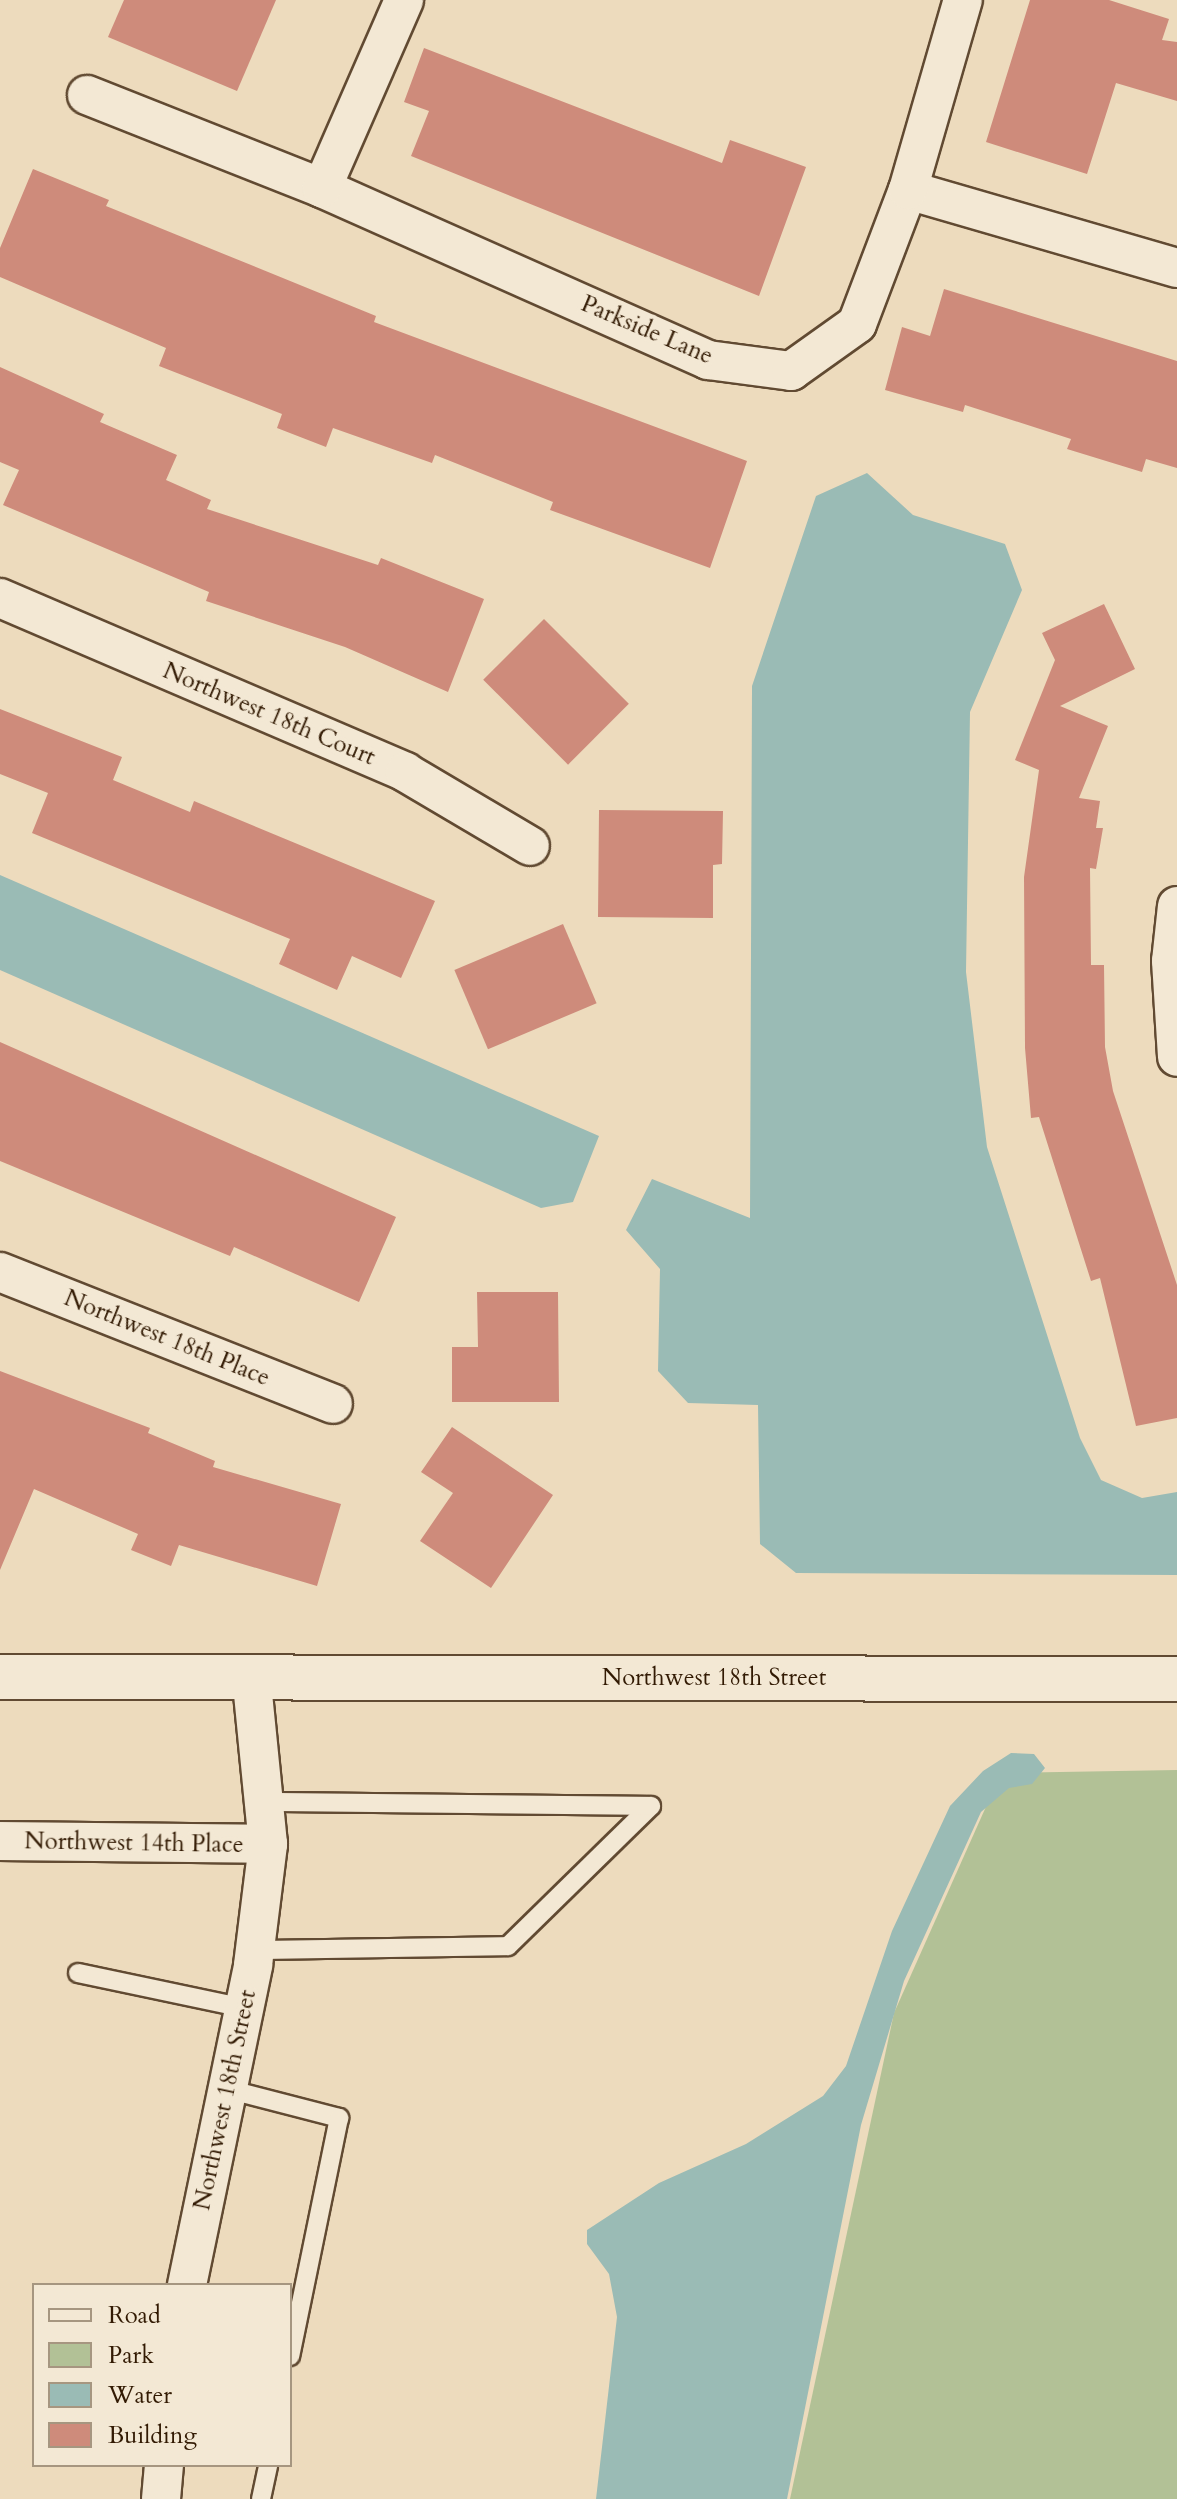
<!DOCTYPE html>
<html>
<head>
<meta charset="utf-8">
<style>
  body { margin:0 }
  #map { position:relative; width:1177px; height:2499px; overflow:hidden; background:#eddbbd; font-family:Cardo,serif }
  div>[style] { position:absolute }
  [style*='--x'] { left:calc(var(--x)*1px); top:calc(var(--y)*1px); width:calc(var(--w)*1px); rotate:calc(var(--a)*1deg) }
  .green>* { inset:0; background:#b2c196 }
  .water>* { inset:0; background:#9abbb5 }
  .building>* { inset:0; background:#ce8b7b; transform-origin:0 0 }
  .roads { filter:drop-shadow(2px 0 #614a32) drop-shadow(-2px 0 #614a32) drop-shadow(0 2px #614a32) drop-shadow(0 -2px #614a32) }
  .service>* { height:18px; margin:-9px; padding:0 9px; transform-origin:9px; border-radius:9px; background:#f3e8d4 }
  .minor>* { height:38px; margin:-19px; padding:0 19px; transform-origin:19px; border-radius:19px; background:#f3e8d4 }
  .tertiary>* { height:44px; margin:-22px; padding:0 22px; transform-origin:22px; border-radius:22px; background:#f3e8d4 }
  span { translate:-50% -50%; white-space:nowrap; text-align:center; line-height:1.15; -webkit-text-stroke:8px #f3e8d4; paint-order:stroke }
  .street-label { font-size:24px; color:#321a03 }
  .legend { position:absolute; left:32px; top:2283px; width:260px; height:184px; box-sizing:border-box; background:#f3e8d4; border:2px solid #a69680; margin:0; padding:10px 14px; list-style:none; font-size:24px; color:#321a03 }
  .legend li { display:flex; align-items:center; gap:16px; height:40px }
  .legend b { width:40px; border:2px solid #a69680 }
</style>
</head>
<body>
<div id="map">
  <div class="green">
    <i style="clip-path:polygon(1177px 1770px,1177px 2499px,790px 2499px,894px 2013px,1001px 1773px)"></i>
  </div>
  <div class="water">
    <i style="clip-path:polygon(867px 473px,913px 515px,1005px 544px,1022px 590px,970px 712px,966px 972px,987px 1147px,1080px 1438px,1101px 1480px,1142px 1498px,1177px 1492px,1177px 1575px,796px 1573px,760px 1544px,758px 1405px,688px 1403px,658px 1371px,660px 1269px,626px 1230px,652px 1179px,750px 1218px,752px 686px,816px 496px)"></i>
    <i style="clip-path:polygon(0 875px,599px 1136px,573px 1202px,541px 1208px,0 970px)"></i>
    <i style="clip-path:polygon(1011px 1753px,1034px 1754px,1045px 1768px,1032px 1784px,1009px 1788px,981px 1812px,904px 1981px,861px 2125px,787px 2499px,596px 2499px,617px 2317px,609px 2274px,587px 2244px,587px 2230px,659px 2183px,746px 2144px,823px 2096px,846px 2066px,892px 1931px,950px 1806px,983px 1771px)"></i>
  </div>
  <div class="building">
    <i style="clip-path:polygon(124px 0,276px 0,237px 91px,108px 37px)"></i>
    <i style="clip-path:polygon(1030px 0,1109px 0,1169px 19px,1162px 40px,1177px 42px,1177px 101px,1116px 83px,1087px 174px,986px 142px)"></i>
    <i style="clip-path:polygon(424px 48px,722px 163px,730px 140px,806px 167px,759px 296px,411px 156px,429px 111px,404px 102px)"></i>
    <i style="clip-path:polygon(33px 169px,109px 200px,106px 206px,376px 316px,374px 322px,747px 461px,710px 568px,550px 510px,553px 502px,435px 455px,432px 463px,333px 428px,326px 447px,277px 428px,282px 414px,159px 366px,166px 348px,0 277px,0 248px)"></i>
    <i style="clip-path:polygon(944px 289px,1177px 361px,1177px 468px,1146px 459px,1142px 472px,1067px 449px,1071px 439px,965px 405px,963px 412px,885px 390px,902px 327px,930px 336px)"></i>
    <i style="clip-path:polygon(0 367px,104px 414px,100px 422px,177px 455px,166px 480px,211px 500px,207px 509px,378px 565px,381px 558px,484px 599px,448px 692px,345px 647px,206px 601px,209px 592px,3px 505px,19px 470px,0 462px)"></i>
    <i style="clip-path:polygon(1104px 604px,1135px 669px,1060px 706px,1108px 726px,1079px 798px,1100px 801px,1096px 828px,1103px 828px,1096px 869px,1090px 868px,1091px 965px,1104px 965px,1105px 1047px,1113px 1091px,1177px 1285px,1177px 1418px,1136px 1426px,1100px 1278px,1091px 1281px,1039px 1117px,1031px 1118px,1025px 1048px,1024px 877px,1039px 770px,1015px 760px,1055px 660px,1042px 633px)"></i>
    <i style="left:544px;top:619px;width:120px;height:86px;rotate:45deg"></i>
    <i style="clip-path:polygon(0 709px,122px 757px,113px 780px,190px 812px,194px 801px,435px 901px,401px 978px,352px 956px,337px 990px,279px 964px,290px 939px,32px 833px,48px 793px,0 774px)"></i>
    <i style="clip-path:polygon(599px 810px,723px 811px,722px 864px,713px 865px,713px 918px,598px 917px)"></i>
    <i style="left:563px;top:924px;width:86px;height:118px;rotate:67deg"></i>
    <i style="clip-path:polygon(0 1042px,396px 1217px,359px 1302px,234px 1247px,230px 1256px,0 1161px)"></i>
    <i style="clip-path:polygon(477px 1292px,558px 1292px,559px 1402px,452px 1402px,452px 1347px,478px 1347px)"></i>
    <i style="clip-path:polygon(0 1371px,150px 1428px,148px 1433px,215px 1461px,213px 1467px,341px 1504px,317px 1586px,179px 1545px,171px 1566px,131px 1550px,138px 1534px,34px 1489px,0 1570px)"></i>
    <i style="clip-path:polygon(452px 1427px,553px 1495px,491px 1588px,420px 1541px,453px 1493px,421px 1472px)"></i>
  </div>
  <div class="roads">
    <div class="service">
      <i style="--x:255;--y:1950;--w:253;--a:-0.9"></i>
      <i style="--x:508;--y:1946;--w:200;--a:-44.4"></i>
      <i style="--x:651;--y:1806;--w:388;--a:-179.4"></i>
      <i style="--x:78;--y:1973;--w:170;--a:11.9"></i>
      <i style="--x:227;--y:2089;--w:116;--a:14.5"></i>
      <i style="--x:339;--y:2118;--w:243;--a:101.6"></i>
      <i style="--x:261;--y:2499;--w:35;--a:-78"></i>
    </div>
    <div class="minor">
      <i style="--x:87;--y:95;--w:253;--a:21.6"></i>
      <i style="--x:322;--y:188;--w:423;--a:24"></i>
      <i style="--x:708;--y:360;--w:84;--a:7.5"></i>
      <i style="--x:791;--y:371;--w:81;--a:-35.5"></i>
      <i style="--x:857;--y:324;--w:143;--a:-69.2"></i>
      <i style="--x:908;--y:190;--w:280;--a:16.2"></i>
      <i style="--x:322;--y:188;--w:205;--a:-66.4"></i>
      <i style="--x:908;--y:190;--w:198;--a:-73.9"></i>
      <i style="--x:0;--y:598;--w:441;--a:23.2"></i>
      <i style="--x:405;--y:772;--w:145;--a:30.6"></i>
      <i style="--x:1177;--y:906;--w:55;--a:96.2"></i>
      <i style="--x:1171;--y:961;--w:96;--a:86.4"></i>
      <i style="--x:0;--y:1272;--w:358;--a:21.6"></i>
      <i style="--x:0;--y:1841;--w:268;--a:0.6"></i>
      <i style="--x:187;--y:2285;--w:327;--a:-78.3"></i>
      <i style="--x:253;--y:1965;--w:122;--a:-82.9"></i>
      <i style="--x:268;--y:1844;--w:170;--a:-95.7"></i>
      <i style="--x:161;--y:2499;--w:34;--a:-85"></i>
    </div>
    <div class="tertiary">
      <i style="--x:0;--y:1677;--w:1177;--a:0.1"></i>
    </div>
  </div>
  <div class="street-label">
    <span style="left:647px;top:330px;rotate:23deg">Parkside Lane</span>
    <span style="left:269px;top:714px;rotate:23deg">Northwest 18th Court</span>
    <span style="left:167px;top:1338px;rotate:22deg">Northwest 18th Place</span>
    <span style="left:714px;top:1678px">Northwest 18th Street</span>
    <span style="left:134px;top:1843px;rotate:1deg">Northwest 14th Place</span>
    <span style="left:225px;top:2100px;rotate:-78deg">Northwest 18th Street</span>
  </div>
  <ul class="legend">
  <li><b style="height:10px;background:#f3e8d4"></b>Road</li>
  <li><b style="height:22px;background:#b2c196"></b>Park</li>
  <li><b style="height:22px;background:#9abbb5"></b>Water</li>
  <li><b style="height:22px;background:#ce8b7b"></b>Building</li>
  </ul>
</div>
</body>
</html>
